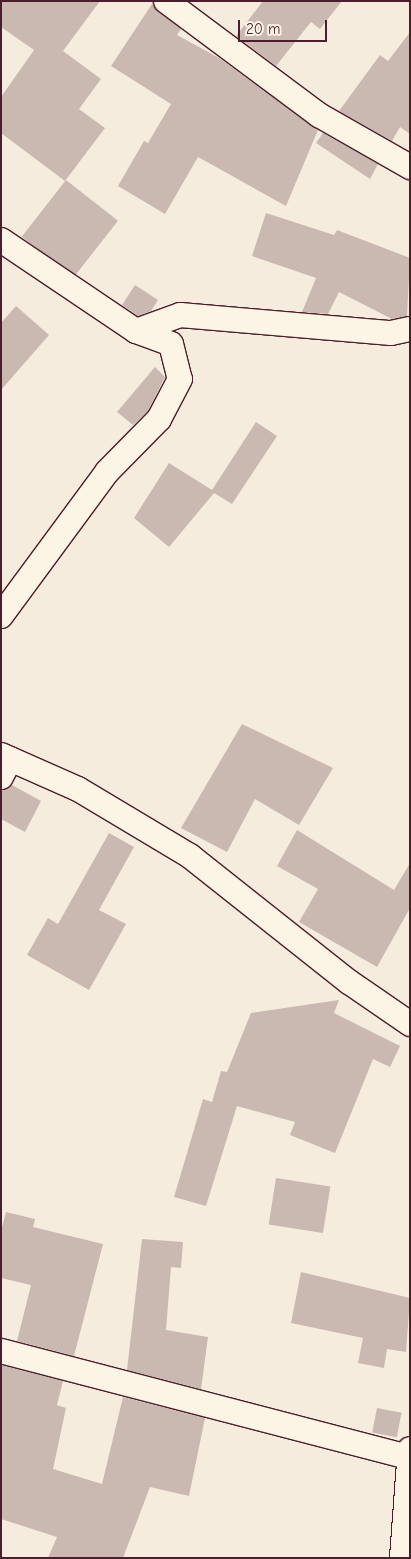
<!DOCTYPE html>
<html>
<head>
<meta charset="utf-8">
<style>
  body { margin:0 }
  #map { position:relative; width:411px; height:1559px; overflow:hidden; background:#f5ecde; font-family:"Comic Neue",sans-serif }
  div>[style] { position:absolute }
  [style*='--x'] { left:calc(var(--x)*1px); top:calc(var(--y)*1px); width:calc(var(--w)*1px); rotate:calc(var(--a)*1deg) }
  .building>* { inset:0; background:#cab9b1; transform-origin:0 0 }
  .roads { filter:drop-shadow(1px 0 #4a1f2b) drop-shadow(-1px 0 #4a1f2b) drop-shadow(0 1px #4a1f2b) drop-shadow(0 -1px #4a1f2b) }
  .minor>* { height:24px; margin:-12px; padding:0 12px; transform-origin:12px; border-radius:12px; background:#fcf5e5 }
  span { translate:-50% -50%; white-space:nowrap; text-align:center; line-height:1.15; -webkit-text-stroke:5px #fcf5e5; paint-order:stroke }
  .frame { position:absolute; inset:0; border:2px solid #4a1f2b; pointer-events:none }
  .scale { position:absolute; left:238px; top:20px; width:89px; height:22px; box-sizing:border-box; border:2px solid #4a1f2b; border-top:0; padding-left:6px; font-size:15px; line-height:18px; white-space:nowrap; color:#4a1f2b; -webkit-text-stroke:4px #fcf5e5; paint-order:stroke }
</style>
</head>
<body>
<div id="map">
  <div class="building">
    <i style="clip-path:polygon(1px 1px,100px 1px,63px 51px,101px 79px,79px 109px,105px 128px,65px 181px,1px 133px,1px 97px,34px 50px,1px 27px)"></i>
    <i style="clip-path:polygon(263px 1px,342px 1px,320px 29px,311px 22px,276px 66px,236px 36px)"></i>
    <i style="clip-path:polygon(152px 4px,181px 29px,177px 35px,219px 58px,318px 130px,286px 206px,198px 157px,165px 214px,118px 186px,144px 141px,148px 143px,171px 104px,111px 66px)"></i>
    <i style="clip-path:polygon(410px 32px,410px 134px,400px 127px,392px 141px,339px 111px,380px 55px,388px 61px)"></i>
    <i style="clip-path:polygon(323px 133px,378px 164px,370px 179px,316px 143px)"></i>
    <i style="left:66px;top:180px;width:66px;height:72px;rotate:38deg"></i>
    <i style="clip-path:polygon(266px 213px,334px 235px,337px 230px,410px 258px,407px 316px,392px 319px,339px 292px,328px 314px,302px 312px,316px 278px,252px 256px)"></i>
    <i style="clip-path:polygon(135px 285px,158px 300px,151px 311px,138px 316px,122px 305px)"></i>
    <i style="clip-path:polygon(16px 306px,49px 335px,1px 390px,1px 323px)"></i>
    <i style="clip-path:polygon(155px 367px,165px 377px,148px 411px,133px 425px,117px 412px)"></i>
    <i style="clip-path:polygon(256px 422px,277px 436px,232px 504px,214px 493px,169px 547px,134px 518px,169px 463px,212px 490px)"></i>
    <i style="clip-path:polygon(242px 724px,333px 768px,299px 825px,255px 799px,227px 852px,181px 828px)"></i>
    <i style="clip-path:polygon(12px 785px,41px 801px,25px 832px,1px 819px,1px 791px)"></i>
    <i style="clip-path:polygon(297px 830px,394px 890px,410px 863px,410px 908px,377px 967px,299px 922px,318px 889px,277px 866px)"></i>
    <i style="clip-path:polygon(109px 833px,134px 847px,99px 910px,126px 924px,89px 990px,27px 955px,48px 918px,58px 924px)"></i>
    <i style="clip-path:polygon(339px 1000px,334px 1013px,400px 1046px,390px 1067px,373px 1059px,335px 1153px,290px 1135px,295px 1122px,237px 1106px,206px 1206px,174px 1197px,203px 1099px,212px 1102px,221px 1071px,227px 1072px,251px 1013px)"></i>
    <i style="left:276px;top:1178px;width:55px;height:47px;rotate:9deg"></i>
    <i style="clip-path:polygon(6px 1212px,35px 1219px,33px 1227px,103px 1244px,74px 1356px,17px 1341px,31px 1285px,1px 1278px,1px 1231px)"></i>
    <i style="clip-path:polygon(142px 1239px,183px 1242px,181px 1268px,171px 1267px,166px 1330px,208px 1337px,201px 1389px,127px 1370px)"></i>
    <i style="clip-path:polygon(301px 1272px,410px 1298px,406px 1352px,387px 1349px,384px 1368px,358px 1363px,363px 1338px,291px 1323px)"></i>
    <i style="clip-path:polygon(1px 1365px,63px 1381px,57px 1405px,66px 1408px,53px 1469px,102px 1484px,123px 1397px,205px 1418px,189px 1496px,150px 1487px,123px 1558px,48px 1558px,57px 1537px,1px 1519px)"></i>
    <i style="left:377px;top:1408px;width:25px;height:25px;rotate:11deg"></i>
  </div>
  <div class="roads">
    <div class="minor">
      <i style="--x:166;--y:1;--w:191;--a:36.7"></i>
      <i style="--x:319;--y:115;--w:105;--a:29.7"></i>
      <i style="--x:1;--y:240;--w:163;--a:34"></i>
      <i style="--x:136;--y:331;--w:37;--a:20"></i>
      <i style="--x:171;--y:344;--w:36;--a:76"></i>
      <i style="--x:180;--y:379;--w:45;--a:117.7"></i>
      <i style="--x:159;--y:419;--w:74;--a:134.5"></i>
      <i style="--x:107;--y:472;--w:179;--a:126.4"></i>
      <i style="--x:136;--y:331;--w:47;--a:-20"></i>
      <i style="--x:180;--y:315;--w:212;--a:4.9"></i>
      <i style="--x:391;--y:333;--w:19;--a:-12"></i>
      <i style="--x:1;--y:755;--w:84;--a:23.8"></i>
      <i style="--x:78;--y:789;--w:131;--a:30.9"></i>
      <i style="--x:190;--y:856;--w:203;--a:38.4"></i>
      <i style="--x:349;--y:982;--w:74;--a:34.5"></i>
      <i style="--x:1;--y:777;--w:20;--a:-63"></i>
      <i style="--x:1;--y:1351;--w:421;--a:14.6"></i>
      <i style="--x:402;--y:1558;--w:109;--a:-85.8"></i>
    </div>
  </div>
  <div class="frame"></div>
  <div class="scale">20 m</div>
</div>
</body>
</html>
